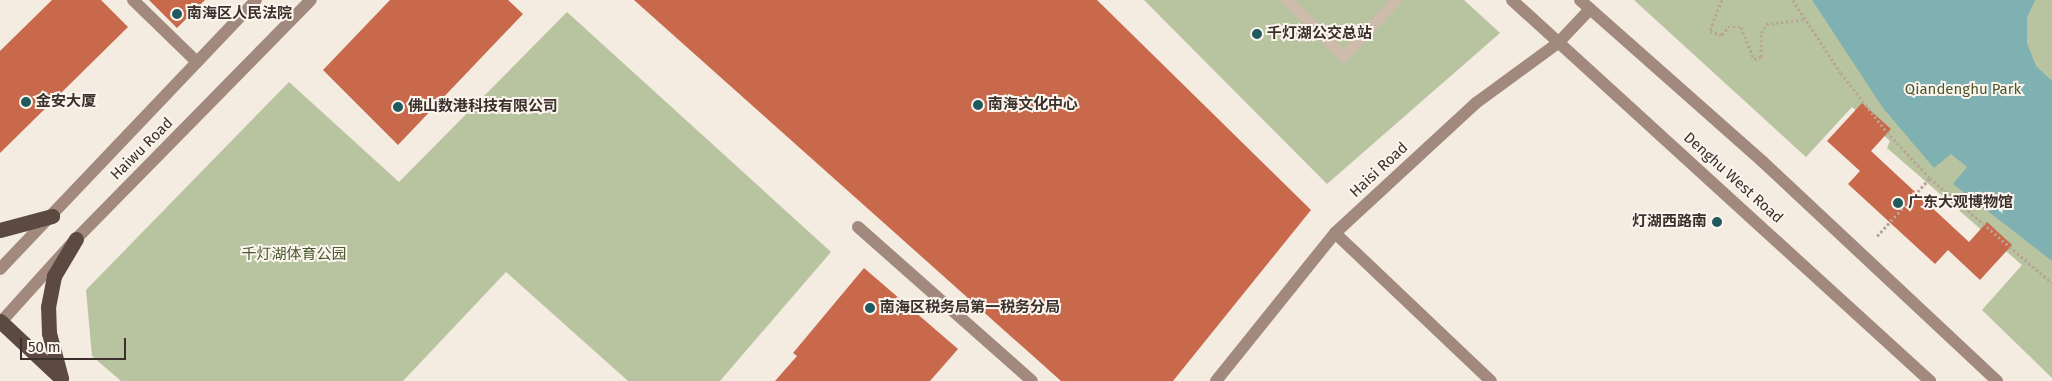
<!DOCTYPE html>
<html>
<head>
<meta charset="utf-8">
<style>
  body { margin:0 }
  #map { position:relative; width:2052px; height:381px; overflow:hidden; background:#f4ebe1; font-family:"Fira Sans","Noto Sans SC",sans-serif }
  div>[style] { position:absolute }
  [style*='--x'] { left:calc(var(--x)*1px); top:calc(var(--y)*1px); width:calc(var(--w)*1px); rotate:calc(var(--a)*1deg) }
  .green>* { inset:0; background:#b8c4a0 }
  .water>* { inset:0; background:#7fb0b2 }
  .building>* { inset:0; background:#c8694b }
  .path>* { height:2.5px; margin-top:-1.25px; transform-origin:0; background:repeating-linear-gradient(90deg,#b9a596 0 2.5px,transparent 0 5px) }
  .street>* { height:11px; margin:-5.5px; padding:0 5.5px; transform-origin:5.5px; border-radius:5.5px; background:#cdbbac }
  .secondary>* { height:12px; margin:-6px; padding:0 6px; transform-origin:6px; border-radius:6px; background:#a18a7d }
  .highway>* { height:15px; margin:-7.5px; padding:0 7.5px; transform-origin:7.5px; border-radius:7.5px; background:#5c4a42 }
  .dots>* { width:14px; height:14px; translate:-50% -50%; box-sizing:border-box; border:2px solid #fbf5ee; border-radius:50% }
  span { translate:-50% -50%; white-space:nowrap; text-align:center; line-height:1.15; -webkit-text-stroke:4px #fbf5ee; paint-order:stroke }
  .poi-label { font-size:15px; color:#3b302b; font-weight:700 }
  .left { translate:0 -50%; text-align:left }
  .right { translate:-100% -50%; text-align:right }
  .park-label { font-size:15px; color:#4a5a2e }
  .street-label { font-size:15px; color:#3b302b }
  .scale { position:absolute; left:20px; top:338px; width:106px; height:22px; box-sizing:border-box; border:2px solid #3b302b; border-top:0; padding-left:6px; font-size:15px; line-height:18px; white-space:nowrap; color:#3b302b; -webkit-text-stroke:4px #fbf5ee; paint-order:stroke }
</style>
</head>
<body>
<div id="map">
  <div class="green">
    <i style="clip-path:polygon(1144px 0,1464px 0,1500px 33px,1327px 184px)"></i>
    <i style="clip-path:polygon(1634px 0,2052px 0,2052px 378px,1982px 310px,2022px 265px,1887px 148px,1890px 141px,1852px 107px,1806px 157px)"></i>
    <i style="clip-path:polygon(567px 12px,831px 252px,720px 381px,628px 381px,506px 272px,403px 381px,121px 381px,92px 356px,86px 290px,289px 82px,399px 182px)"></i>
  </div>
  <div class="water">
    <i style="clip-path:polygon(1812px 0,2035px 0,2027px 18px,2027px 43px,2036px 66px,2052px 81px,2052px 261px,1953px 184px,1967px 167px,1951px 154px,1934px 168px,1883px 108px)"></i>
  </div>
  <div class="building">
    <i style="clip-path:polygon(52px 0,101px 0,128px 27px,0 153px,0 51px)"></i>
    <i style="clip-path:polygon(149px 0,205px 0,177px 28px)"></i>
    <i style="clip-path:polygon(390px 0,508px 0,523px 14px,398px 145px,323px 70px)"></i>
    <i style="clip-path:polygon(634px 0,1097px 0,1311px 210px,1173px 381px,1061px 381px)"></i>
    <i style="clip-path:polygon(1862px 103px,1891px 129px,1871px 151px,1969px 242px,1987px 222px,2012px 245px,1980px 280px,1948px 250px,1935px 264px,1848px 184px,1860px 171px,1827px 141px)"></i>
    <i style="clip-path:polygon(864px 268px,958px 349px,930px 381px,775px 381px,797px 356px,793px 353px)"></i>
  </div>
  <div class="path">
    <i style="--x:1722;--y:0;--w:33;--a:111"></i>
    <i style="--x:1710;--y:31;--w:13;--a:18"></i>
    <i style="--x:1722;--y:35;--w:10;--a:-53"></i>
    <i style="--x:1728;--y:27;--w:13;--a:0"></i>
    <i style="--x:1741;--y:27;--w:35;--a:68"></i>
    <i style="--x:1754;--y:59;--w:7;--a:-16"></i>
    <i style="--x:1761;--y:57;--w:24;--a:-90"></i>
    <i style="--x:1761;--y:33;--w:10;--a:-61"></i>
    <i style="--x:1766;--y:24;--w:39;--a:-7"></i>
    <i style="--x:1793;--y:0;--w:87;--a:56.7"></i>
    <i style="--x:1841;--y:73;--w:75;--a:52.1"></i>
    <i style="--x:1887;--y:132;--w:63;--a:46.9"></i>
    <i style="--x:1930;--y:178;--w:161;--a:40.7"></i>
    <i style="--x:1877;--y:236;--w:79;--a:-47.6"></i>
  </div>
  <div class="street">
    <i style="--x:1287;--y:0;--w:79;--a:45"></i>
    <i style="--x:1343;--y:56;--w:77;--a:-46.6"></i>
  </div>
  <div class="secondary">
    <i style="--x:133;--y:0;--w:89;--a:44.1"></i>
    <i style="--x:1512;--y:0;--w:566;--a:42.35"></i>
    <i style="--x:1580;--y:0;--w:243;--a:41.5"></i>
    <i style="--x:1762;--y:161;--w:322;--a:43.1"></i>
    <i style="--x:858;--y:227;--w:232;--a:41.5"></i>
    <i style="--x:1335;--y:233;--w:215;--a:43.5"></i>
    <i style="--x:0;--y:269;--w:371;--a:-46.4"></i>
    <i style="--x:0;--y:323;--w:113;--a:-47.9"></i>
    <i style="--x:76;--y:239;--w:335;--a:-45.5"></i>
    <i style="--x:1216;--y:381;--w:190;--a:-51.2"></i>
    <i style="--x:1335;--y:233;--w:192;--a:-42.7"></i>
    <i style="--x:1476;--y:103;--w:102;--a:-36.2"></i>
    <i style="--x:1558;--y:43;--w:47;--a:-46.7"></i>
  </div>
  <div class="highway">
    <i style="--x:0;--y:230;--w:54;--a:-15.1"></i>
    <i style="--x:0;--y:321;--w:83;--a:43.1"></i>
    <i style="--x:61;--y:378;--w:47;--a:-104.9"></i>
    <i style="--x:49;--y:333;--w:26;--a:-92"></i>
    <i style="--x:48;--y:307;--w:32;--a:-79"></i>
    <i style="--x:54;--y:276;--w:43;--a:-59.3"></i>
  </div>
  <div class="dots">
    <i style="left:177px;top:14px;background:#1f5a5e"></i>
    <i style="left:1257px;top:34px;background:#1f5a5e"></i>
    <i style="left:26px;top:102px;background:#1f5a5e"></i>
    <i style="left:978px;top:105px;background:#1f5a5e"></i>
    <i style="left:398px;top:107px;background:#1f5a5e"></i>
    <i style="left:1898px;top:203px;background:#1f5a5e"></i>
    <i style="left:1717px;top:222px;background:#1f5a5e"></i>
    <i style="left:870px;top:308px;background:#1f5a5e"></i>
  </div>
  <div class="poi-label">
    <span class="left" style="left:187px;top:14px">南海区人民法院</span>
    <span class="left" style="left:1267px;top:34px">千灯湖公交总站</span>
    <span class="left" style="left:36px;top:102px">金安大厦</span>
    <span class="left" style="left:988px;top:105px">南海文化中心</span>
    <span class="left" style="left:408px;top:107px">佛山数港科技有限公司</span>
    <span class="left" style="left:1908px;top:203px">广东大观博物馆</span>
    <span class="right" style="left:1707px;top:222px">灯湖西路南</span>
    <span class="left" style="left:880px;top:308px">南海区税务局第一税务分局</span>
  </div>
  <div class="park-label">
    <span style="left:1963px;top:90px">Qiandenghu Park</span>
    <span style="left:294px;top:255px">千灯湖体育公园</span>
  </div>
  <div class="street-label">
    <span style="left:142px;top:149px;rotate:-45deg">Haiwu Road</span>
    <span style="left:1379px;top:170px;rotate:-43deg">Haisi Road</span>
    <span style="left:1733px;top:178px;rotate:42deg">Denghu West Road</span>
  </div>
  <div class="scale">50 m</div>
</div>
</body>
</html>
